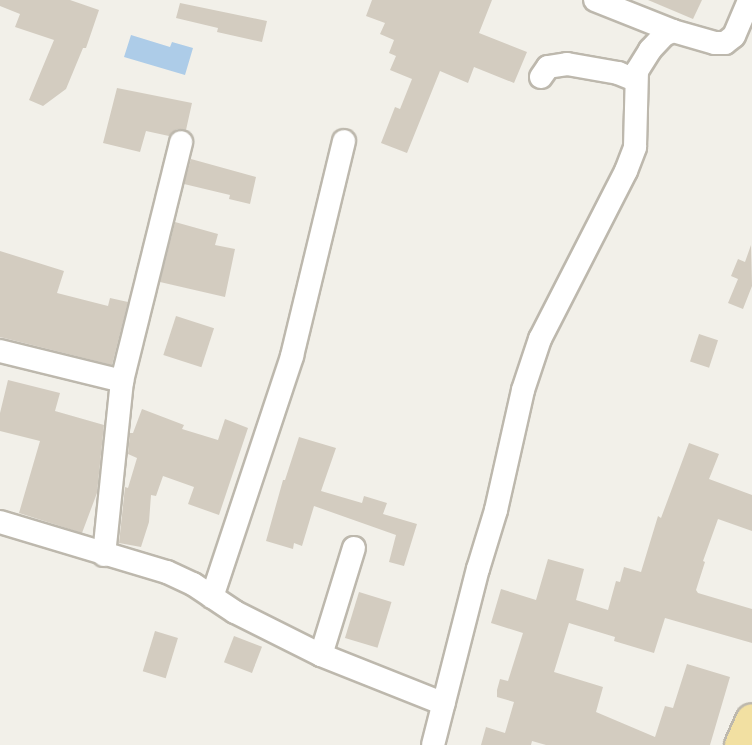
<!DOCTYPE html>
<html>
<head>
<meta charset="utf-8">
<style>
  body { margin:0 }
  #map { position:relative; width:752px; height:745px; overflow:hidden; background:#f2f0e9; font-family:"Public Sans",sans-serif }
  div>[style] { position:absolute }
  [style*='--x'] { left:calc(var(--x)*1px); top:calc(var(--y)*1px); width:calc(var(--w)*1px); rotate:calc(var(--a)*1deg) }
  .water>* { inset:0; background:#adcce8 }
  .building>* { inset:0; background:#d3ccc0; transform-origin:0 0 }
  .roads { filter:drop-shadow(2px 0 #bdb8ad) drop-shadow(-2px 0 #bdb8ad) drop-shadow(0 2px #bdb8ad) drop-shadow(0 -2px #bdb8ad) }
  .street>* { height:22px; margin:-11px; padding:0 11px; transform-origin:11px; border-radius:11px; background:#fff }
  .primary>* { height:33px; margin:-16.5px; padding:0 16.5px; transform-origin:16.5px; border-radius:16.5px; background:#f2e0a2 }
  span { translate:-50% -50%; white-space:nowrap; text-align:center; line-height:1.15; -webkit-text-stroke:5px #fff; paint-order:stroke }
</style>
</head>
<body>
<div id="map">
  <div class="water">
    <i style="clip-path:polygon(131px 35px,170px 47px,172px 42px,193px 48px,185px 75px,124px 57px)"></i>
  </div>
  <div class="building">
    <i style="clip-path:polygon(0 0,70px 0,99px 10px,86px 48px,83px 48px,66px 89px,43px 106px,29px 100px,54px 40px,15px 27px,20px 14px,0 6px)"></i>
    <i style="clip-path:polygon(372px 0,492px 0,479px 33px,527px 52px,514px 83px,474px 67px,468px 83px,440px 71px,407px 153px,381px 143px,395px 107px,400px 109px,412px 79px,390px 70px,396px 56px,389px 53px,394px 40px,380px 34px,385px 23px,366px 16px)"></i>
    <i style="clip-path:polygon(648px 0,702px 0,693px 19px)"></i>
    <i style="clip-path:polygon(180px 3px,267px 21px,262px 42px,217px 32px,218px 28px,176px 18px)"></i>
    <i style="clip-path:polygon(117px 88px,192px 103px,186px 130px,177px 129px,169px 136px,146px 131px,140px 152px,103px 143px)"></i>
    <i style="clip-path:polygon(191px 159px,256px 177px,250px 204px,229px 199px,230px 195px,184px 184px)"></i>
    <i style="clip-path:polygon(175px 222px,218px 234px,215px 245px,235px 249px,225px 297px,160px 282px)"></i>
    <i style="clip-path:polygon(751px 245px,752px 286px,743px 309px,728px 303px,738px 279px,731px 276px,738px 259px,745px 262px)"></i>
    <i style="clip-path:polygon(0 251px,64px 271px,57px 293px,108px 306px,110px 298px,128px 302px,112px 365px,0 337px)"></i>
    <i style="left:176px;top:316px;width:40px;height:41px;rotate:18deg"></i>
    <i style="left:699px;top:334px;width:20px;height:29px;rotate:18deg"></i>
    <i style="clip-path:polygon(8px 380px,60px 393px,55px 411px,104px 425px,97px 493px,82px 533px,19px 513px,40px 441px,0 431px,0 413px)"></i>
    <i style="clip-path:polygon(142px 409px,184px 425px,182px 429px,218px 440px,225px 419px,248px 428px,219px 515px,188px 504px,194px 487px,163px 476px,156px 496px,151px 495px,149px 522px,141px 547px,119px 543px,125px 487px,128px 488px,137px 458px,128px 454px,130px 433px,133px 433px)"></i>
    <i style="clip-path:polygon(299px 437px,336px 448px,321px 491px,362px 503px,364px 496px,387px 503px,383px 514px,417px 524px,404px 566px,389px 562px,396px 535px,314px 506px,302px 546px,294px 543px,293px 549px,266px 541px,283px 480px,285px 480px)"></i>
    <i style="clip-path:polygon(689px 443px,719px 454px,709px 479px,752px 495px,752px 531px,718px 519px,703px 561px,705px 562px,696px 590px,698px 593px,752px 609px,752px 643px,665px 618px,654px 653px,614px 641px,615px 637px,569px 623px,554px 672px,603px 687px,596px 712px,655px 737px,665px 706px,673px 708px,687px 664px,730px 677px,710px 745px,546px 745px,532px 741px,531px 745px,481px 745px,486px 727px,505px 733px,514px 702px,497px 697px,497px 690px,500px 679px,508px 681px,523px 633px,491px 623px,501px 589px,536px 600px,548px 559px,584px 569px,576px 600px,608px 610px,616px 581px,620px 582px,624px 567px,641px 572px,658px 516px,661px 518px)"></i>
    <i style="left:359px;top:592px;width:34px;height:48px;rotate:17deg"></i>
    <i style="left:155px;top:631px;width:24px;height:42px;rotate:17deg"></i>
    <i style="left:234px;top:636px;width:30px;height:28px;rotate:21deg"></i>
  </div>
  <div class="roads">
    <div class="street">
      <i style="--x:595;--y:0;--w:84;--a:21.7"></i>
      <i style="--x:673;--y:31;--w:44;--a:15.9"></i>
      <i style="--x:715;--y:43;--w:10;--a:0"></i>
      <i style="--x:725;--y:43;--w:11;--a:-38"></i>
      <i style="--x:734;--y:36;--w:39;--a:-67"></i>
      <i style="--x:541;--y:77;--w:12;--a:-55"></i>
      <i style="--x:548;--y:67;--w:19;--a:-9"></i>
      <i style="--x:567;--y:64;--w:52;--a:10"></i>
      <i style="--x:618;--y:73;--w:18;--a:22"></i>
      <i style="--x:0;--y:351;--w:126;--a:13.8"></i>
      <i style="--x:0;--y:522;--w:174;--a:16.7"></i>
      <i style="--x:167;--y:572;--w:29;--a:25"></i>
      <i style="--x:193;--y:584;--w:50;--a:33.7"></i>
      <i style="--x:235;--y:612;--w:96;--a:26.6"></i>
      <i style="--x:321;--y:655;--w:132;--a:21.7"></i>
      <i style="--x:104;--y:555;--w:175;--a:-84.1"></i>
      <i style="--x:122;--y:381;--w:246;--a:-76.1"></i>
      <i style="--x:212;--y:597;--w:254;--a:-71.6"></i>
      <i style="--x:292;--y:356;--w:221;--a:-76.4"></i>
      <i style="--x:321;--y:655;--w:112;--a:-72.9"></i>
      <i style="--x:433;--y:745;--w:182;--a:-75.7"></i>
      <i style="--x:478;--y:569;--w:62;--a:-73"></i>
      <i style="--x:496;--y:510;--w:123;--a:-77.3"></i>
      <i style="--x:523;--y:390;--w:54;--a:-71.6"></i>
      <i style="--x:540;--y:339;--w:189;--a:-62.9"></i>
      <i style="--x:626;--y:171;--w:26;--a:-69"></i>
      <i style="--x:635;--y:147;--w:76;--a:-88.5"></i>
      <i style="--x:637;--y:71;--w:25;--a:-58"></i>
      <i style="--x:650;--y:50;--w:21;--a:-47"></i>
      <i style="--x:664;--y:35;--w:10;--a:-24"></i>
    </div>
    <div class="primary">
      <i style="--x:741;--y:745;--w:27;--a:-66"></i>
    </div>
  </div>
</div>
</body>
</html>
